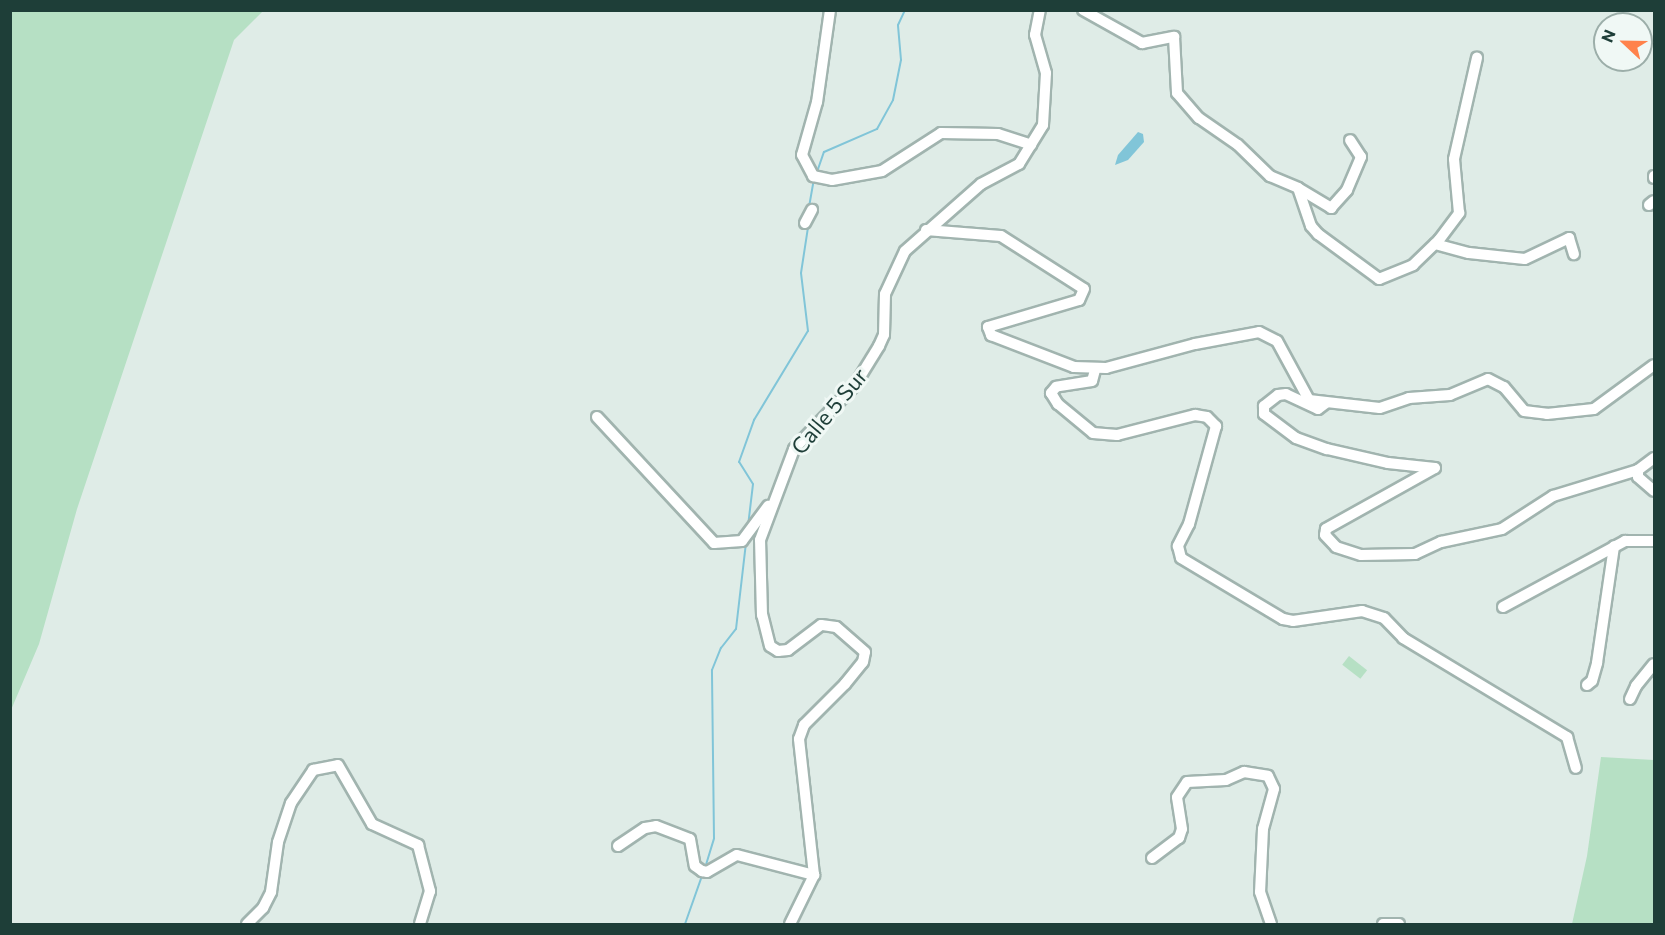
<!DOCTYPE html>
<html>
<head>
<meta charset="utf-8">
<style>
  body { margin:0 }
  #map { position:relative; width:1665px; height:935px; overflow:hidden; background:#dfece7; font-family:Commissioner,sans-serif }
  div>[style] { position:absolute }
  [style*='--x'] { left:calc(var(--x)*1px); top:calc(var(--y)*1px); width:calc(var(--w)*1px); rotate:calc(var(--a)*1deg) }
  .green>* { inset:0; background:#b6e0c4; transform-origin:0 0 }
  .water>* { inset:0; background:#81c5d8 }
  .stream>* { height:2px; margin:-1px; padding:0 1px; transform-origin:1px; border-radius:1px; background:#81c5d8 }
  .roads { filter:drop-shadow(2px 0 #a1b4af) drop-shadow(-2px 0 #a1b4af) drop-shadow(0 2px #a1b4af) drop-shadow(0 -2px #a1b4af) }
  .minor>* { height:10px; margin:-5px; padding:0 5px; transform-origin:5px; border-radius:5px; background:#fff }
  span { translate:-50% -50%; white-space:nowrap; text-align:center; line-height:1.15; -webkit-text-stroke:6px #f0f8f5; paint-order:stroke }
  .street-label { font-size:22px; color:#1e3e38 }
  .frame { position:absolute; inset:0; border:12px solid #1e3e38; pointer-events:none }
  .north { position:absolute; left:1593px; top:12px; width:60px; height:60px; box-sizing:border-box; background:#f0f8f5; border:2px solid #9caea9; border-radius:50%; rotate:292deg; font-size:16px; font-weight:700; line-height:24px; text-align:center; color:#1e3e38 }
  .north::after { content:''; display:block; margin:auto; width:21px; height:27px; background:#ff824b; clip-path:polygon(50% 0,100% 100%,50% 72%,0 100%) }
</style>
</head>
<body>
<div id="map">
  <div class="green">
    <i style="clip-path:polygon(11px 10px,263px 11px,234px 40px,77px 509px,39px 644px,11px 710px)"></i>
    <i style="left:1349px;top:656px;width:23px;height:11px;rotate:38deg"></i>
    <i style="clip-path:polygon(1601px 757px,1654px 760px,1654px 924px,1572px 924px,1587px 856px)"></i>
  </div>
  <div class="water">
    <i style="clip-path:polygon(1138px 132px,1143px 134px,1144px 142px,1128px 160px,1115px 165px,1118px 155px)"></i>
  </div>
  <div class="stream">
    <i style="--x:817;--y:172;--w:21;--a:-71"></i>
    <i style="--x:824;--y:152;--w:58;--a:-23.5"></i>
    <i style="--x:877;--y:129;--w:33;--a:-61"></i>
    <i style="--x:893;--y:100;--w:41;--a:-78.7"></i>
    <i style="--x:901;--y:60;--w:35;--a:-95"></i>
    <i style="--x:898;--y:25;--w:17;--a:-65"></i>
    <i style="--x:809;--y:207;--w:27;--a:-80"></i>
    <i style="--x:748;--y:526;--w:42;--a:-83.2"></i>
    <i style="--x:753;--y:484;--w:26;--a:-122"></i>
    <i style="--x:739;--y:462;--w:45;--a:-70.3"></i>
    <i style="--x:754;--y:420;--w:104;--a:-58.8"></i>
    <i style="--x:808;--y:331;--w:58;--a:-96.9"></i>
    <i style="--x:801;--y:273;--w:47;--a:-81.3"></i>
    <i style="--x:705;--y:868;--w:31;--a:-73"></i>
    <i style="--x:714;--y:838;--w:168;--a:-90.7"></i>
    <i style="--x:712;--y:670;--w:24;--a:-68"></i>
    <i style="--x:721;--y:648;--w:24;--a:-52"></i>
    <i style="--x:736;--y:629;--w:87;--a:-83.4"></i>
    <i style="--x:685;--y:924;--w:54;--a:-70.6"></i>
  </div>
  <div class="roads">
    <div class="minor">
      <i style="--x:830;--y:10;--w:93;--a:98"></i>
      <i style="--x:817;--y:102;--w:55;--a:105.8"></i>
      <i style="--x:802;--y:155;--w:24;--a:62"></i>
      <i style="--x:813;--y:176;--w:19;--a:12"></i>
      <i style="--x:832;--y:180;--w:51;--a:-10.2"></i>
      <i style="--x:882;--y:171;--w:70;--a:-32.8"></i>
      <i style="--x:941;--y:133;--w:57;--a:1"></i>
      <i style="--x:998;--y:134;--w:35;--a:18"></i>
      <i style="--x:1083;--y:10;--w:68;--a:29.2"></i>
      <i style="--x:1142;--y:43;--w:33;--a:-11"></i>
      <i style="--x:1174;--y:37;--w:56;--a:86.9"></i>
      <i style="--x:1177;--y:93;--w:33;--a:49"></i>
      <i style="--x:1199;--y:118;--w:47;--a:34.7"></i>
      <i style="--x:1238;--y:145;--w:45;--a:44.1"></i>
      <i style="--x:1270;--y:176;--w:30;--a:23"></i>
      <i style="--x:1298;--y:188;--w:40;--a:71.1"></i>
      <i style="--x:1311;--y:226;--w:11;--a:49"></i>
      <i style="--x:1318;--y:234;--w:76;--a:36.4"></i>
      <i style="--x:1379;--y:279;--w:37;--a:-22"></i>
      <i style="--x:1413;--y:265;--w:36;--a:-44"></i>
      <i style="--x:1439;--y:240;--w:34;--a:-53"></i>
      <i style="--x:1459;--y:213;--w:54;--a:-95.3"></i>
      <i style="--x:1454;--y:159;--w:104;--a:-77.2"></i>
      <i style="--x:1654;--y:176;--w:2;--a:90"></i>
      <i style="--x:1298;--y:188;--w:39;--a:31"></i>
      <i style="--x:1331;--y:208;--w:24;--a:-48"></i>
      <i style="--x:1347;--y:190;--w:36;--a:-67"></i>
      <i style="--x:1361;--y:157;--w:20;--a:-123"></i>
      <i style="--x:1649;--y:205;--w:6;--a:-39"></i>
      <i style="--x:805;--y:223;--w:15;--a:-62"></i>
      <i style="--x:926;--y:230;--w:75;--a:4.6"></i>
      <i style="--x:1001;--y:236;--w:98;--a:32.6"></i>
      <i style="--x:1084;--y:289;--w:12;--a:114"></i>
      <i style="--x:1079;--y:300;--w:95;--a:163.5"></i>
      <i style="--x:988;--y:327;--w:9;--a:69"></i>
      <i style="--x:991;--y:335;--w:89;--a:21.1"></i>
      <i style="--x:1074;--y:367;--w:32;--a:2"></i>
      <i style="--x:1106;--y:368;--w:92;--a:-15.1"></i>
      <i style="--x:1195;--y:344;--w:65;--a:-10.6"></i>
      <i style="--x:1259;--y:332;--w:20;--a:27"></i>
      <i style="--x:1277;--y:341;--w:67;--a:61.5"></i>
      <i style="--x:1309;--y:400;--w:71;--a:6.4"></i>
      <i style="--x:1380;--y:408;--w:31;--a:-19"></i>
      <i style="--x:1409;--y:398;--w:41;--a:-4.2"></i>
      <i style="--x:1450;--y:395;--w:41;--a:-22.8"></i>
      <i style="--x:1488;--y:379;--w:18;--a:27"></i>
      <i style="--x:1504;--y:387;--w:31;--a:50"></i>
      <i style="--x:1524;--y:411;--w:23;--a:7"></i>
      <i style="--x:1547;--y:414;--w:47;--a:-6.1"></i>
      <i style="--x:1594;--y:409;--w:74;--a:-36.3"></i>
      <i style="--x:1435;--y:244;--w:35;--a:15"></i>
      <i style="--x:1469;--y:253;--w:56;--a:6.1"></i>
      <i style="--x:1525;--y:259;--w:49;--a:-25.5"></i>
      <i style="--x:1569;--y:238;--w:17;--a:73"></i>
      <i style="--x:1095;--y:370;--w:11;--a:105"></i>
      <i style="--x:1092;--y:381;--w:36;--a:171"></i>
      <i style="--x:1056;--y:387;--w:8;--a:130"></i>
      <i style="--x:1051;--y:393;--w:13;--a:58"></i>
      <i style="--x:1058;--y:404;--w:45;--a:39.6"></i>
      <i style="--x:1093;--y:433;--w:24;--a:5"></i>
      <i style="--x:1117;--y:435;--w:81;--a:-14.4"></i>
      <i style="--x:1195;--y:415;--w:12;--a:9"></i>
      <i style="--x:1207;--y:417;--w:13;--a:45"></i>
      <i style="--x:1216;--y:426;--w:102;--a:105.4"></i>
      <i style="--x:1189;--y:524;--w:25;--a:117"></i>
      <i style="--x:1178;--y:546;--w:12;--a:76"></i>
      <i style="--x:1181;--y:558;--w:119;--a:30.9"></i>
      <i style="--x:1283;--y:619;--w:10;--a:11"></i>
      <i style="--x:1293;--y:621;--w:70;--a:-8.2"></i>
      <i style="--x:1362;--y:611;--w:23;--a:18"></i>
      <i style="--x:1384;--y:618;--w:28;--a:46"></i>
      <i style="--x:1403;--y:638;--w:192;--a:31.1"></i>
      <i style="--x:1567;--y:737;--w:32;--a:74"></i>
      <i style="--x:1326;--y:403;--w:10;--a:143"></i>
      <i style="--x:1318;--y:409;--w:35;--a:-155"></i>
      <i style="--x:1286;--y:394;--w:8;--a:173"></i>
      <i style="--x:1278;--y:395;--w:18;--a:142"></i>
      <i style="--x:1264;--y:406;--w:8;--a:90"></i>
      <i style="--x:1264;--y:414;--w:40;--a:37"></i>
      <i style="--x:1296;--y:438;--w:33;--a:20"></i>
      <i style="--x:1327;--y:449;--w:63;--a:12.9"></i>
      <i style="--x:1388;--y:463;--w:47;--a:6.1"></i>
      <i style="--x:1435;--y:468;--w:125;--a:150.8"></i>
      <i style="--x:1326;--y:529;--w:6;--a:99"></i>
      <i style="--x:1325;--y:535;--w:16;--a:47"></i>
      <i style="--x:1336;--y:547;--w:26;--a:18"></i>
      <i style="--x:1361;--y:555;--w:54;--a:-1.1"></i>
      <i style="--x:1415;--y:554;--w:29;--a:-25"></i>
      <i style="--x:1441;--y:542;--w:62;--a:-12"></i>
      <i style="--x:1502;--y:529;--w:61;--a:-32.9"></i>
      <i style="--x:1553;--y:496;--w:89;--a:-17"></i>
      <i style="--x:597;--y:417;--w:172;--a:47.1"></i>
      <i style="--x:714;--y:543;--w:28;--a:-4"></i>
      <i style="--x:742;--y:541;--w:44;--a:-53.4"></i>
      <i style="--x:1654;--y:458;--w:20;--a:143"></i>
      <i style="--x:1638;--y:470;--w:7;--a:90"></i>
      <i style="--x:1638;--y:477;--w:21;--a:41"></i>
      <i style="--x:1503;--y:607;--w:139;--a:-28.4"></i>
      <i style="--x:1625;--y:541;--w:29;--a:0"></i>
      <i style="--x:1587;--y:685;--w:6;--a:-39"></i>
      <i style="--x:1592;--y:681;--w:19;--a:-74"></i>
      <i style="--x:1597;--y:663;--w:118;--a:-81.7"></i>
      <i style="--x:1630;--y:699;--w:14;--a:-65"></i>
      <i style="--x:1636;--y:686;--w:28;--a:-51"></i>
      <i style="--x:618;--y:846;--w:32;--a:-34"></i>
      <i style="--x:645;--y:828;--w:11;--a:-10"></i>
      <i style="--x:656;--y:826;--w:36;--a:21"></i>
      <i style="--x:690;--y:839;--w:27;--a:80"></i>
      <i style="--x:695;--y:866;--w:9;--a:36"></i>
      <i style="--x:702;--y:871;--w:5;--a:11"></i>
      <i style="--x:707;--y:872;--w:34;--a:-30"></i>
      <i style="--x:737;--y:855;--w:80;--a:14.6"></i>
      <i style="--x:1152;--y:858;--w:34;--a:-37"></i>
      <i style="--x:1179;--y:838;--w:9;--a:-72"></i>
      <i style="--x:1182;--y:829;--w:32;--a:-99"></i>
      <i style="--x:1177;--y:797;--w:18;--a:-56"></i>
      <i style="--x:1187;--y:782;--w:39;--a:-3"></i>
      <i style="--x:1226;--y:780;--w:20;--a:-24"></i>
      <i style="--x:1244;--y:772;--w:24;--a:9"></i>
      <i style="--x:1268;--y:776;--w:14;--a:65"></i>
      <i style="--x:1274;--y:789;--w:41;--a:105.4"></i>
      <i style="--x:1263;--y:829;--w:63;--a:92.7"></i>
      <i style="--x:1260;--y:892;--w:34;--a:71"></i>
      <i style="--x:247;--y:924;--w:23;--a:-45"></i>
      <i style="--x:263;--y:908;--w:18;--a:-63"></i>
      <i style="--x:271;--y:892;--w:50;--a:-82"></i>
      <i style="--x:278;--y:842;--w:41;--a:-71.6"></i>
      <i style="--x:291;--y:803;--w:40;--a:-56"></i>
      <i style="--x:313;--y:770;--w:25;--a:-11"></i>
      <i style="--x:338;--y:765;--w:68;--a:60"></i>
      <i style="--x:372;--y:824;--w:51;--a:24.5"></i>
      <i style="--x:418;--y:845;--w:48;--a:75.4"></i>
      <i style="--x:430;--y:891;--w:34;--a:107"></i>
      <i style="--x:790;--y:924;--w:55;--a:-63.9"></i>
      <i style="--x:814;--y:875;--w:137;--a:-96.3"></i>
      <i style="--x:799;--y:739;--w:15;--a:-70"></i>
      <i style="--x:804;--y:725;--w:58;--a:-45"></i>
      <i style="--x:845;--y:684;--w:28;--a:-51"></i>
      <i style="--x:863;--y:662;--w:10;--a:-79"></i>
      <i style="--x:865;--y:652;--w:38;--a:-139"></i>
      <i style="--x:836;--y:627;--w:15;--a:-172"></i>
      <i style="--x:821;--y:625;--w:41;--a:142.9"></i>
      <i style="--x:788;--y:650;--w:10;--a:174"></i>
      <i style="--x:778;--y:651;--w:9;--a:-148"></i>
      <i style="--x:770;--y:646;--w:32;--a:-104"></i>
      <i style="--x:762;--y:615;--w:75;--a:-91.5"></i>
      <i style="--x:760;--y:540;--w:97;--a:-69.5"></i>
      <i style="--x:794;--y:449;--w:88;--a:-46.4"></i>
      <i style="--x:855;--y:385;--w:46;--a:-58.4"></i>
      <i style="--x:879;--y:346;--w:12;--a:-66"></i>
      <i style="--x:884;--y:335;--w:41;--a:-88.6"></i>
      <i style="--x:885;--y:294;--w:47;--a:-65.1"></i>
      <i style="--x:905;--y:251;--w:101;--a:-41.4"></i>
      <i style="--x:981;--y:184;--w:43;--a:-27.8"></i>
      <i style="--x:1019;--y:164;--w:46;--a:-58.4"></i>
      <i style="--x:1043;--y:125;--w:52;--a:-86.7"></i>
      <i style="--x:1046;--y:73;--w:40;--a:-106"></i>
      <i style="--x:1035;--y:35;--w:25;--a:-79"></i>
      <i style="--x:1383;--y:924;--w:16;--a:0"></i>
    </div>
  </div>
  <div class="street-label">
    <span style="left:829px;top:411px;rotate:-50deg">Calle 5 Sur</span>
  </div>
  <div class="frame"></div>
  <div class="north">N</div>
</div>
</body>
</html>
